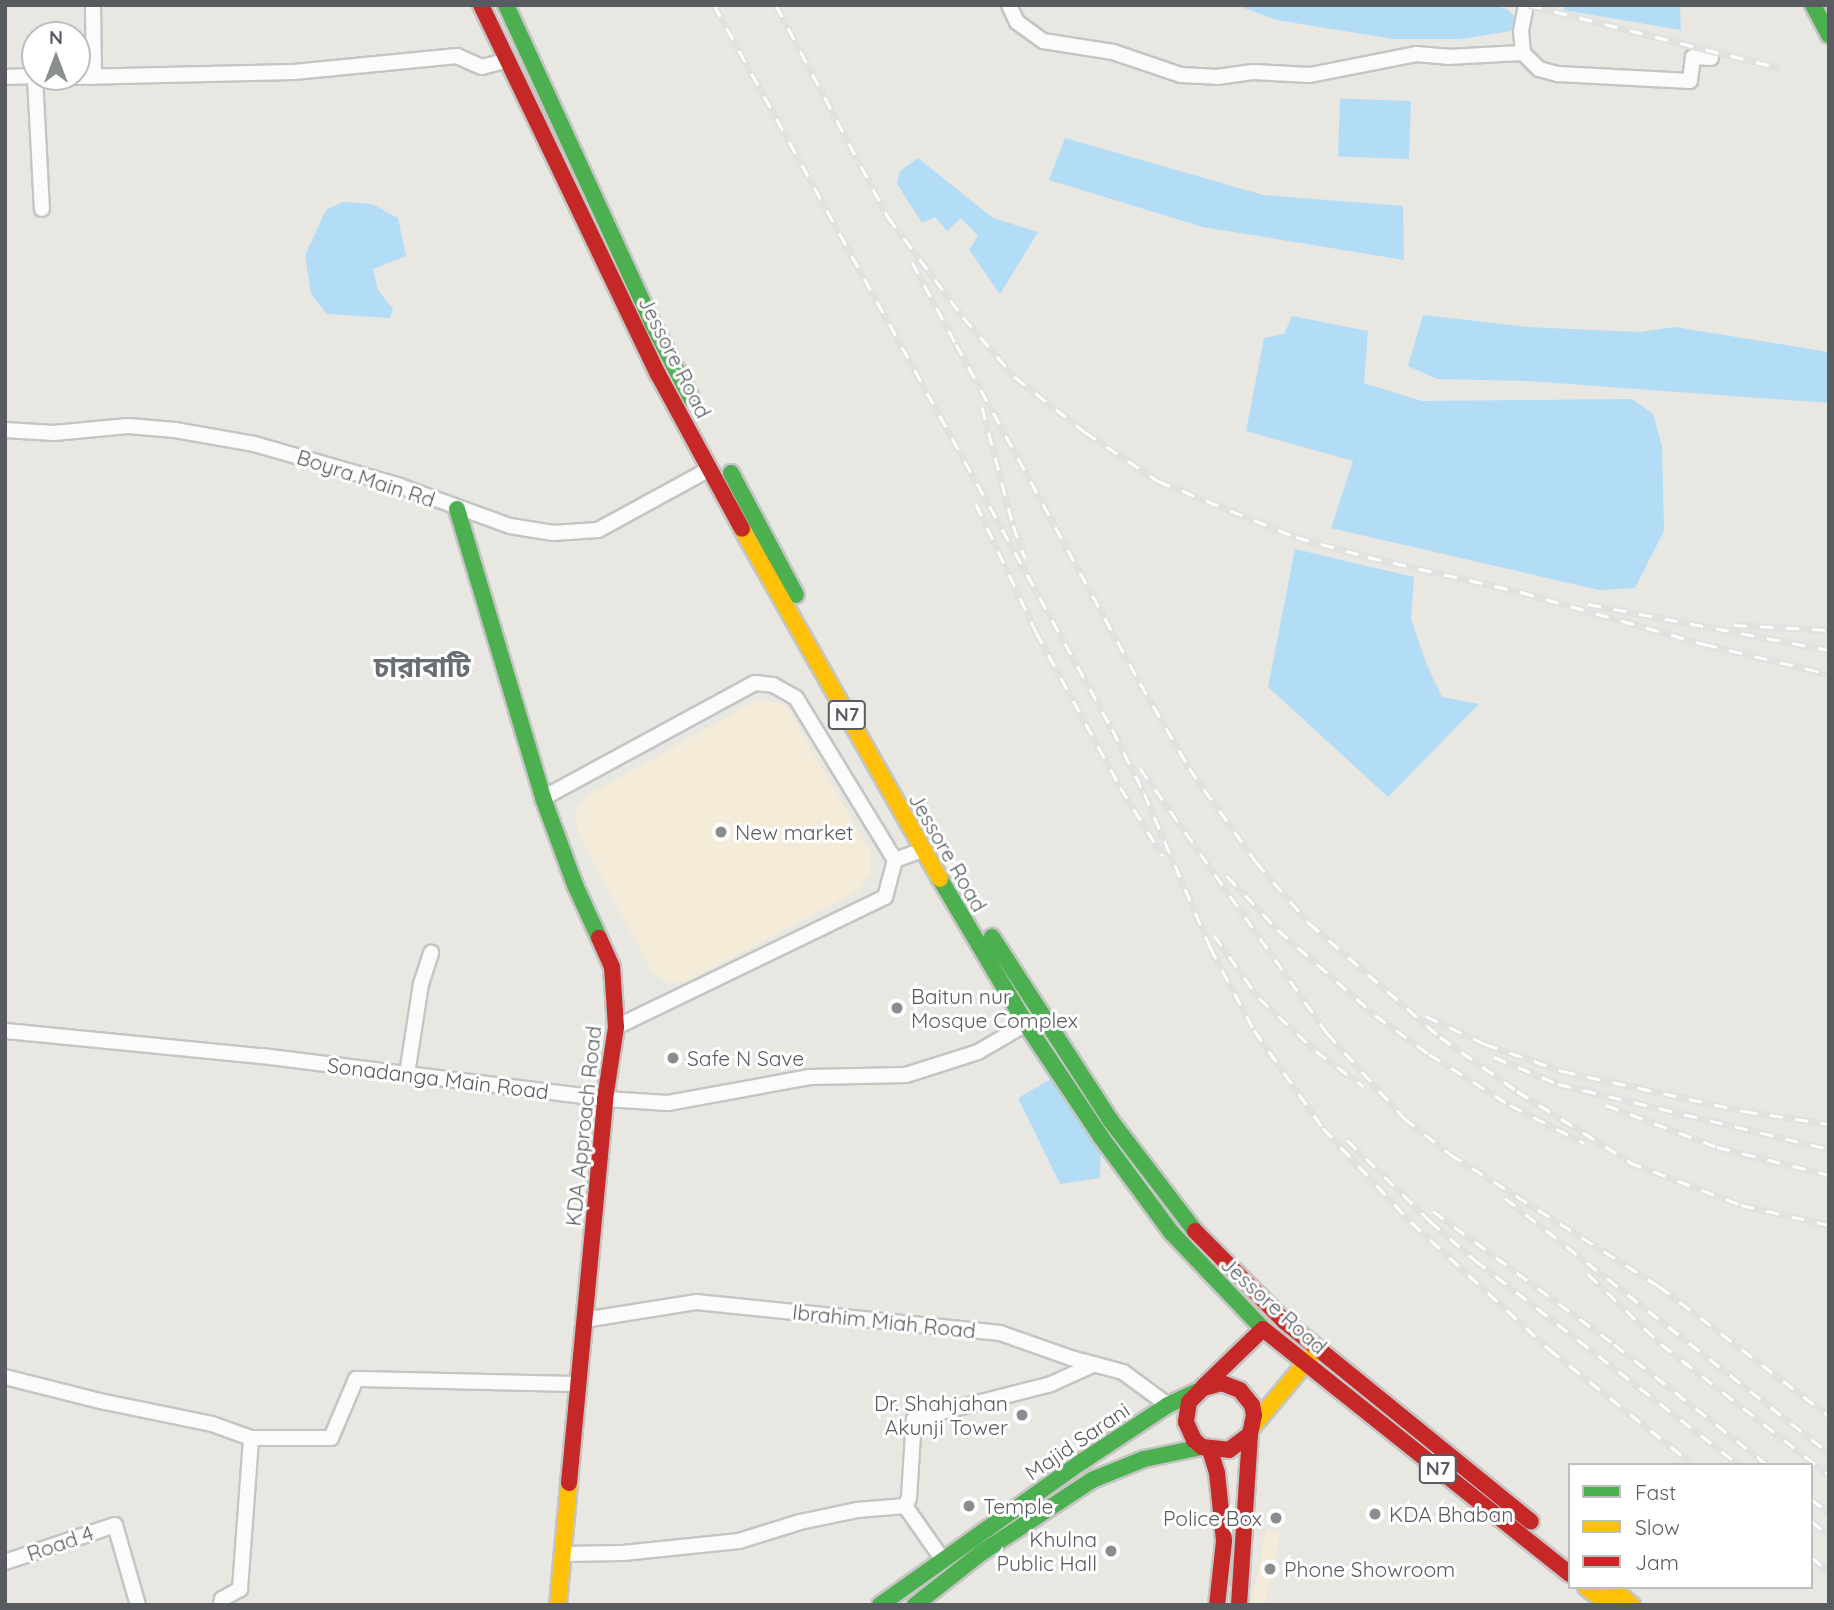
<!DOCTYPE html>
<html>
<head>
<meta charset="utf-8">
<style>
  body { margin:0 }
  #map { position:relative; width:1834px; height:1610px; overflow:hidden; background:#e8e7e2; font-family:Quicksand,"Noto Sans Bengali",sans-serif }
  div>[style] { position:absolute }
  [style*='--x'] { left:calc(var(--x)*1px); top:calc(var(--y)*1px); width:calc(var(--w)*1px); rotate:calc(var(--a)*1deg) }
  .commercial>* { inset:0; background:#f4ecd9; transform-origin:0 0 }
  .water>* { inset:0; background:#b3ddf6; transform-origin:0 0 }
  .roads { filter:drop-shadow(2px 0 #c5c5c4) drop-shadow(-2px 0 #c5c5c4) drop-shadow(0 2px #c5c5c4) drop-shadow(0 -2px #c5c5c4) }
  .street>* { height:14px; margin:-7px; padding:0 7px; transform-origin:7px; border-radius:7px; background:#fcfbfb }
  .fast>* { height:16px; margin:-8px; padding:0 8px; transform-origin:8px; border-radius:8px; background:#4caf50 }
  .slow>* { height:16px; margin:-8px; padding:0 8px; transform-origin:8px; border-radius:8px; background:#ffc107 }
  .jam>* { height:16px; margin:-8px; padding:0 8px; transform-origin:8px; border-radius:8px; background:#c62828 }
  .rail>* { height:7px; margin-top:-3.5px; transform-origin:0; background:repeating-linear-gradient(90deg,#fff 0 13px,#e1e1e0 0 26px); box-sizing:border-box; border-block:2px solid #e1e1e0 }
  .dots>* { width:19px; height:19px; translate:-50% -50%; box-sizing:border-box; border:4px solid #fff; border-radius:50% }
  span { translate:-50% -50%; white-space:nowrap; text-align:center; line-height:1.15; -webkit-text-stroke:6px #fff; paint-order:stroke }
  .shield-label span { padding:2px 5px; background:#fff; border:2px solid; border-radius:5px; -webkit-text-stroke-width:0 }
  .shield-label { font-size:19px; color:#585c60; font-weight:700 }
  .street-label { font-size:21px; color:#585c60 }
  .poi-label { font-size:21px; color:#585c60 }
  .left { translate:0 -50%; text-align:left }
  .right { translate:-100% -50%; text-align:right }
  .district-label { font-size:28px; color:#696e72; font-weight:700 }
  .frame { position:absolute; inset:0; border:7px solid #585c60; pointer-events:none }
  .legend { position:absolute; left:1568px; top:1463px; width:245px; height:126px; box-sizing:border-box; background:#fff; border:2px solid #bcbebf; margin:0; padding:9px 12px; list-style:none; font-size:21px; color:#585c60 }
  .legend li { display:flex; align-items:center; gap:14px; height:35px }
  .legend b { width:35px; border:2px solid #bcbebf }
  .north { position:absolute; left:21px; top:21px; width:70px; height:70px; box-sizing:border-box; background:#fff; border:2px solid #bcbebf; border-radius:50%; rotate:0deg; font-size:19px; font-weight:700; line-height:28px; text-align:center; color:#585c60 }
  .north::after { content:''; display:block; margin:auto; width:24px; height:32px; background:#8a8d8e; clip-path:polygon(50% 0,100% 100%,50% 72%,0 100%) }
</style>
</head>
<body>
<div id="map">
  <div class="commercial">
    <i style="clip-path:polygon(757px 700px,786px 705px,871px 853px,871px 874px,859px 890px,689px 980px,669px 984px,651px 970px,577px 831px,576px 812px,587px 796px)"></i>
    <i style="left:1267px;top:1529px;width:14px;height:76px;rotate:12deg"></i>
  </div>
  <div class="water">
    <i style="clip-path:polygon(1236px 5px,1492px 5px,1507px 9px,1514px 16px,1515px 23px,1511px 31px,1461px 39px,1393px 39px,1277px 20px)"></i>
    <i style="clip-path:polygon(1566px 5px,1680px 5px,1681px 30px,1563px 10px)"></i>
    <i style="left:1411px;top:101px;width:58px;height:71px;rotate:92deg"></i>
    <i style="clip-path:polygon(1065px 138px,1263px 195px,1403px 206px,1404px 260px,1203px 227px,1049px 180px)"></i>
    <i style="clip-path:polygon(918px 158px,993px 218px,1038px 232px,1000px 294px,969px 250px,978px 236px,961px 218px,947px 231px,935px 217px,922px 223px,897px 184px,900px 171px)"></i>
    <i style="clip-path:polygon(343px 202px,372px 204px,398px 218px,406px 256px,373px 269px,378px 290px,393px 309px,390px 318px,327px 314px,311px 294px,305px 255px,326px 210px)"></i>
    <i style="clip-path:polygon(1423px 315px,1528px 327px,1639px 332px,1675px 327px,1829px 352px,1829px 403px,1528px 381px,1437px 379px,1408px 366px)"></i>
    <i style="clip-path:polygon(1292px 316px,1368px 331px,1364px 383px,1422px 401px,1632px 399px,1653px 414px,1662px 446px,1664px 531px,1635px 588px,1599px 590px,1331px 528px,1353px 461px,1246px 431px,1264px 338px,1284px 334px)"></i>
    <i style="clip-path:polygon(1295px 549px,1414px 577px,1411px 619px,1427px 665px,1442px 697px,1479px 704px,1388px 797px,1268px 687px)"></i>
    <i style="clip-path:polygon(1058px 1075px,1101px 1137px,1100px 1178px,1060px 1184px,1018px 1098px)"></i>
  </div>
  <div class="roads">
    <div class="street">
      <i style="--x:93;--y:5;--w:72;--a:89.2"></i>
      <i style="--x:1009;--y:5;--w:19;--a:65"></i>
      <i style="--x:1017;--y:22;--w:32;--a:36"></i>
      <i style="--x:1043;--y:41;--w:71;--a:8.9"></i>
      <i style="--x:1113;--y:52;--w:72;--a:18.7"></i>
      <i style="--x:1181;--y:75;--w:36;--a:3"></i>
      <i style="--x:1217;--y:77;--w:36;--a:-8"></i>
      <i style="--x:1253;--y:72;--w:57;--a:3"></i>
      <i style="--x:1310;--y:75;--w:108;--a:-11.2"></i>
      <i style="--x:1416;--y:54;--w:32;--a:5"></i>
      <i style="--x:1448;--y:57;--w:75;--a:-3.1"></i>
      <i style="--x:1523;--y:53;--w:23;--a:45"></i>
      <i style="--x:1539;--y:69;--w:20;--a:15"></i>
      <i style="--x:1558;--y:74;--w:132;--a:3"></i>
      <i style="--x:1690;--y:81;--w:24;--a:-83"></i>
      <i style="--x:1693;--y:57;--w:18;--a:3"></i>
      <i style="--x:1523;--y:53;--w:22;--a:-95"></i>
      <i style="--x:1521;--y:31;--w:26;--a:-79"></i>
      <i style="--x:5;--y:77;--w:30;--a:-2"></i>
      <i style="--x:35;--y:77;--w:132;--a:87"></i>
      <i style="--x:77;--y:77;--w:217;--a:-1.3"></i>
      <i style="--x:294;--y:72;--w:164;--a:-5.6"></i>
      <i style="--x:457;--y:56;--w:27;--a:24"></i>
      <i style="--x:482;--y:67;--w:27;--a:-15"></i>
      <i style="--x:5;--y:430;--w:49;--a:3.5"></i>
      <i style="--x:54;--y:433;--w:74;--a:-5.4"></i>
      <i style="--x:128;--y:426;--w:47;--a:4.9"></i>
      <i style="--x:175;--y:430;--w:80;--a:10"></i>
      <i style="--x:254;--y:444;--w:152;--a:16"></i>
      <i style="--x:400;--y:486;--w:117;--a:20"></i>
      <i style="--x:510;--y:526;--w:44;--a:9.2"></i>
      <i style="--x:553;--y:533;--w:45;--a:-3.8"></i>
      <i style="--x:598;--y:530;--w:128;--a:-28.6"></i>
      <i style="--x:543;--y:798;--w:241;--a:-28.5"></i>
      <i style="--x:755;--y:683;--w:18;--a:6"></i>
      <i style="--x:773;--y:685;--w:26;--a:29"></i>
      <i style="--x:796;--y:698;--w:190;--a:58.6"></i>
      <i style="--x:895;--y:860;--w:38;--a:105"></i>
      <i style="--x:885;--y:897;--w:299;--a:154.2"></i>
      <i style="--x:895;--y:860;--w:30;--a:-20"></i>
      <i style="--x:5;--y:1031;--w:258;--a:5.6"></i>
      <i style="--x:262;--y:1056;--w:346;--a:7.1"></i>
      <i style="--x:605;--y:1099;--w:63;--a:3.6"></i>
      <i style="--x:668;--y:1103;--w:144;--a:-10.4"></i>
      <i style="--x:810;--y:1077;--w:96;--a:-1.2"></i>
      <i style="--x:906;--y:1075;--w:76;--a:-17.7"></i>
      <i style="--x:978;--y:1052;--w:56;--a:-30.3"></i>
      <i style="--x:407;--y:1074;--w:91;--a:-81.2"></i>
      <i style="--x:421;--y:984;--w:33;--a:-72"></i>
      <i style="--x:584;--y:1320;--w:113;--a:-9.1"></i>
      <i style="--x:696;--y:1302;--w:306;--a:5.8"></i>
      <i style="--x:1000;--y:1333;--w:75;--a:19.4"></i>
      <i style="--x:1071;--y:1358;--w:54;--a:15.1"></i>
      <i style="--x:1123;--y:1372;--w:56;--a:36.3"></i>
      <i style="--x:5;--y:1377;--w:98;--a:14.2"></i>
      <i style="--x:100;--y:1401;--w:114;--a:11.6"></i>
      <i style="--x:212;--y:1424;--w:41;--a:19.7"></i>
      <i style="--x:251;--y:1438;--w:80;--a:0"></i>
      <i style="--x:331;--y:1438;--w:64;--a:-67"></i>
      <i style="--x:356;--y:1379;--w:222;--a:1.3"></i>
      <i style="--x:905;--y:1506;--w:9;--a:-63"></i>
      <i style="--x:909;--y:1498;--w:79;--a:-86.4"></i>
      <i style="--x:914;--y:1419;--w:141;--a:-14.3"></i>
      <i style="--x:1051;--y:1384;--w:48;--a:-24.4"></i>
      <i style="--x:562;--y:1554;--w:61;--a:-0.9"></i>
      <i style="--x:623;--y:1553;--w:117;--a:-5.9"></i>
      <i style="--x:739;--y:1541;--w:64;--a:-17.3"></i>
      <i style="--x:800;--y:1522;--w:58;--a:-11.9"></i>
      <i style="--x:857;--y:1510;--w:48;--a:-4.8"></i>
      <i style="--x:905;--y:1506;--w:66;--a:54.9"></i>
      <i style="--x:5;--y:1562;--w:116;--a:-18.6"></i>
      <i style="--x:115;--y:1525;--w:83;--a:74"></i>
      <i style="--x:221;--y:1605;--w:6;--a:-81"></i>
      <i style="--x:222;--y:1599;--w:21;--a:-29"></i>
      <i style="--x:240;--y:1589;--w:151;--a:-85.8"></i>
    </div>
    <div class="fast">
      <i style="--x:506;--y:5;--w:350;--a:65.3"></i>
      <i style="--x:652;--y:323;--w:85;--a:62.5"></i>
      <i style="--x:1813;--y:5;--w:34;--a:62"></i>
      <i style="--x:731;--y:473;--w:138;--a:62"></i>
      <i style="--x:457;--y:509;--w:302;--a:73.4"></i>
      <i style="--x:543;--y:798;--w:93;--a:69.8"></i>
      <i style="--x:575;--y:885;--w:58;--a:65.6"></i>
      <i style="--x:940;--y:879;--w:169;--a:59.3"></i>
      <i style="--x:1026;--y:1024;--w:136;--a:56.4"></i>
      <i style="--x:1101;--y:1137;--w:118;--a:53.6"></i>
      <i style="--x:1171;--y:1232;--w:134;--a:46.5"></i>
      <i style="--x:992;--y:937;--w:219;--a:57.1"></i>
      <i style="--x:1111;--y:1121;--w:138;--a:52.6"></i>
      <i style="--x:880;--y:1605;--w:249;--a:-35.4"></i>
      <i style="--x:1083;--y:1461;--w:102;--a:-33.4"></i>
      <i style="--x:1168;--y:1405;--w:33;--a:-25"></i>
      <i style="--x:915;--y:1605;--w:84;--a:-38.2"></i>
      <i style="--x:981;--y:1553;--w:133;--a:-33.3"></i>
      <i style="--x:1092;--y:1480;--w:56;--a:-22"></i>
      <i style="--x:1144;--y:1459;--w:59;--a:-11.7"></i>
    </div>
    <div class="slow">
      <i style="--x:742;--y:529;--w:402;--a:60.5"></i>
      <i style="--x:1254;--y:1425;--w:94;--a:-50.2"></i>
      <i style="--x:1586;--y:1587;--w:28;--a:39"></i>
      <i style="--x:1611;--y:1587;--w:28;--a:41"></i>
      <i style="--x:558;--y:1605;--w:122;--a:-84.8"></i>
    </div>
    <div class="jam">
      <i style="--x:481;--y:5;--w:409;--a:64.4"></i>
      <i style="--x:658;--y:374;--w:176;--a:61.5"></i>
      <i style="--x:1195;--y:1231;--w:127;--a:45.3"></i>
      <i style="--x:1284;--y:1321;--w:318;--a:39.1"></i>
      <i style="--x:1263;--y:1329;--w:393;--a:38.6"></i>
      <i style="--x:1203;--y:1387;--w:83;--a:-44"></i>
      <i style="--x:1210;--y:1450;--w:24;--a:73"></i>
      <i style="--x:1217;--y:1473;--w:68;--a:84.1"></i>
      <i style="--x:1224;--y:1541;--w:64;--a:96.2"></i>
      <i style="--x:569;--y:1483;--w:386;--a:-84.6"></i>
      <i style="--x:605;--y:1099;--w:73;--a:-81.3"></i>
      <i style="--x:616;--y:1027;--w:60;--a:-93.8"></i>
      <i style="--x:612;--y:967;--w:32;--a:-114"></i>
      <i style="--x:1239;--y:1605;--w:171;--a:-86.3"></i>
      <i style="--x:1250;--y:1434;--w:19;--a:-78"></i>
      <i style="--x:1254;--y:1415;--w:10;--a:-101"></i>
      <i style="--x:1252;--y:1405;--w:19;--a:-129"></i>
      <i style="--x:1240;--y:1390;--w:19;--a:-159"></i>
      <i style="--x:1222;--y:1383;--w:20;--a:165"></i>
      <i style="--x:1203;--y:1388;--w:20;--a:135"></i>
      <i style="--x:1189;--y:1402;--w:20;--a:99"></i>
      <i style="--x:1186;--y:1422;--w:20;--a:66"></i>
      <i style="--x:1194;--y:1440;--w:11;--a:41"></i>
      <i style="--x:1202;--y:1447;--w:27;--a:6"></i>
      <i style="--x:1229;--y:1450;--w:26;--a:-37"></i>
    </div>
  </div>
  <div class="rail">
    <i style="--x:714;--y:5;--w:826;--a:61.2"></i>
    <i style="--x:1112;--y:729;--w:72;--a:63.4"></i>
    <i style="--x:1144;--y:793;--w:168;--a:66.8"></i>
    <i style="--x:1210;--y:947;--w:94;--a:62.1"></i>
    <i style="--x:1254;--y:1030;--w:120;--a:54.9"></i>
    <i style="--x:1323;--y:1128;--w:129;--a:46.9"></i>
    <i style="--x:1411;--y:1222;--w:188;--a:42.6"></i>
    <i style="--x:1549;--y:1349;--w:186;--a:38.7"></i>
    <i style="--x:776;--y:5;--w:249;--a:62.2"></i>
    <i style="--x:1529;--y:5;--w:259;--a:14.1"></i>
    <i style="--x:888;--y:217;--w:125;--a:53.1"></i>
    <i style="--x:963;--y:317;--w:79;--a:49.1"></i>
    <i style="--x:1015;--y:377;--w:89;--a:38.2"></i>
    <i style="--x:1085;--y:432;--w:88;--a:33.9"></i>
    <i style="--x:1158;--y:481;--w:149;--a:22.1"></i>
    <i style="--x:1296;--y:537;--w:75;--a:15.5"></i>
    <i style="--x:1368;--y:557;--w:157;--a:12.9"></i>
    <i style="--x:1521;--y:592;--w:190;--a:15.9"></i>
    <i style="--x:1704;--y:644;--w:129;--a:13.5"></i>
    <i style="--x:912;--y:262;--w:102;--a:61.9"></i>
    <i style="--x:956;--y:344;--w:386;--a:61.5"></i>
    <i style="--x:1140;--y:683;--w:98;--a:60"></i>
    <i style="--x:1189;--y:768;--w:115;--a:54.5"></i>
    <i style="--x:1256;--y:862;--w:81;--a:49"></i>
    <i style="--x:1309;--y:923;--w:174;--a:41"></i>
    <i style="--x:1440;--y:1037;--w:94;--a:35"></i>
    <i style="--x:1517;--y:1091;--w:139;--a:32.1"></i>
    <i style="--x:982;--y:407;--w:122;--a:75.3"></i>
    <i style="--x:1013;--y:525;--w:35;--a:70"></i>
    <i style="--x:976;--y:504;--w:141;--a:64.9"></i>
    <i style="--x:1036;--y:632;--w:176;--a:61.5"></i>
    <i style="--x:1120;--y:787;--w:81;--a:58.1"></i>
    <i style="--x:1588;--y:604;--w:245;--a:10.8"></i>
    <i style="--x:1734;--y:625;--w:95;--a:3"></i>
    <i style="--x:1140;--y:768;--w:324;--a:54.8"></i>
    <i style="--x:1327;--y:1033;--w:115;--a:47.8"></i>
    <i style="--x:1404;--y:1118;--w:58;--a:38"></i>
    <i style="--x:1450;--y:1154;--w:247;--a:32.3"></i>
    <i style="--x:1659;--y:1286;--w:214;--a:37.4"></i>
    <i style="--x:1227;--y:876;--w:74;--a:46.6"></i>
    <i style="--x:1278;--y:930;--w:129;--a:41.2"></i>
    <i style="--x:1375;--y:1015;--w:67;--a:35.8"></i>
    <i style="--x:1429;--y:1054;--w:96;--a:32.2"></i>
    <i style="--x:1510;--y:1105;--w:83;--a:27.2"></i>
    <i style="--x:1214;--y:935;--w:77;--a:54.5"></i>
    <i style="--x:1259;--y:998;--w:78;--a:42.9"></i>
    <i style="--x:1316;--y:1051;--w:59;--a:36.7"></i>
    <i style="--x:1426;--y:1016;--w:65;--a:25.4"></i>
    <i style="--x:1485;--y:1044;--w:82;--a:19.3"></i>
    <i style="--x:1562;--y:1071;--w:186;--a:12.4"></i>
    <i style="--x:1744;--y:1111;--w:86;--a:8.7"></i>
    <i style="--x:1494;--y:1057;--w:69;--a:22.9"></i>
    <i style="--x:1558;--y:1084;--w:279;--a:13.5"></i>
    <i style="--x:1606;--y:1105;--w:119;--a:20.7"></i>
    <i style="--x:1717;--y:1147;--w:115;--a:14"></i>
    <i style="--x:1347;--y:1140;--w:116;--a:44.3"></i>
    <i style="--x:1430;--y:1221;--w:60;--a:40.9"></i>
    <i style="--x:1475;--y:1260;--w:334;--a:37.8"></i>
    <i style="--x:1629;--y:1162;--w:120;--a:21"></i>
    <i style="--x:1741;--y:1205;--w:90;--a:12.8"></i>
    <i style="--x:1505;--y:1198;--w:412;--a:38.2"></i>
    <i style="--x:1433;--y:1211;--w:225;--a:36.3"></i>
    <i style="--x:1614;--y:1344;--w:196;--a:38.2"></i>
    <i style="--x:1588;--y:1274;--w:101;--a:43.8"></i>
    <i style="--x:1661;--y:1344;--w:213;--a:37.9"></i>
    <i style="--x:1811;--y:1499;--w:23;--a:38"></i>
    <i style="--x:1811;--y:1521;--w:23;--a:38"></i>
    <i style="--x:1811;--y:1557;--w:23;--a:38"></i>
  </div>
  <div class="dots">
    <i style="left:721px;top:832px;background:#8a8d8e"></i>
    <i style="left:897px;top:1008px;background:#8a8d8e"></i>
    <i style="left:673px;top:1058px;background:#8a8d8e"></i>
    <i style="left:1022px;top:1415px;background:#8a8d8e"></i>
    <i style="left:969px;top:1506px;background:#8a8d8e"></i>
    <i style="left:1375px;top:1514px;background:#8a8d8e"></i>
    <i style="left:1276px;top:1518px;background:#8a8d8e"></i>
    <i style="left:1111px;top:1551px;background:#8a8d8e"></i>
    <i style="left:1270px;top:1569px;background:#8a8d8e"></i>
  </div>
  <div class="shield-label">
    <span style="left:847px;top:715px">N7</span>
    <span style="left:1438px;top:1469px">N7</span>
  </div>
  <div class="street-label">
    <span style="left:675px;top:357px;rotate:63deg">Jessore Road</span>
    <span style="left:366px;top:478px;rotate:18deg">Boyra Main Rd</span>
    <span style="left:948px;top:852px;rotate:60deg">Jessore Road</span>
    <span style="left:438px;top:1078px;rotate:7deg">Sonadanga Main Road</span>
    <span style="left:583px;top:1126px;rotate:-84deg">KDA Approach Road</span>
    <span style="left:1274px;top:1305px;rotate:42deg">Jessore Road</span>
    <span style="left:884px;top:1321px;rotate:6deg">Ibrahim Miah Road</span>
    <span style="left:1077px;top:1441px;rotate:-34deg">Majid Sarani</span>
    <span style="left:60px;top:1543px;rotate:-19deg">Road 4</span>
  </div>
  <div class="poi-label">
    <span class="left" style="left:735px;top:832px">New market</span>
    <span class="left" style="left:911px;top:1008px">Baitun nur<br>Mosque Complex</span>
    <span class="left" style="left:687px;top:1058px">Safe N Save</span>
    <span class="right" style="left:1008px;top:1415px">Dr. Shahjahan<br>Akunji Tower</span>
    <span class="left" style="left:983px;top:1506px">Temple</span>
    <span class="left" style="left:1389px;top:1514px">KDA Bhaban</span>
    <span class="right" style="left:1262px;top:1518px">Police Box</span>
    <span class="right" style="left:1097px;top:1551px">Khulna<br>Public Hall</span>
    <span class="left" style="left:1284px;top:1569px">Phone Showroom</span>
  </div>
  <div class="district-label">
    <span style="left:422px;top:667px">চারাবাটি</span>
  </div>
  <div class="frame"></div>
  <ul class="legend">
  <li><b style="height:9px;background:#4caf50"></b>Fast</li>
  <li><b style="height:9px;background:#ffc107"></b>Slow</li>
  <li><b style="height:9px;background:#c62828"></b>Jam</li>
  </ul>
  <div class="north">N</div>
</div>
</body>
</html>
